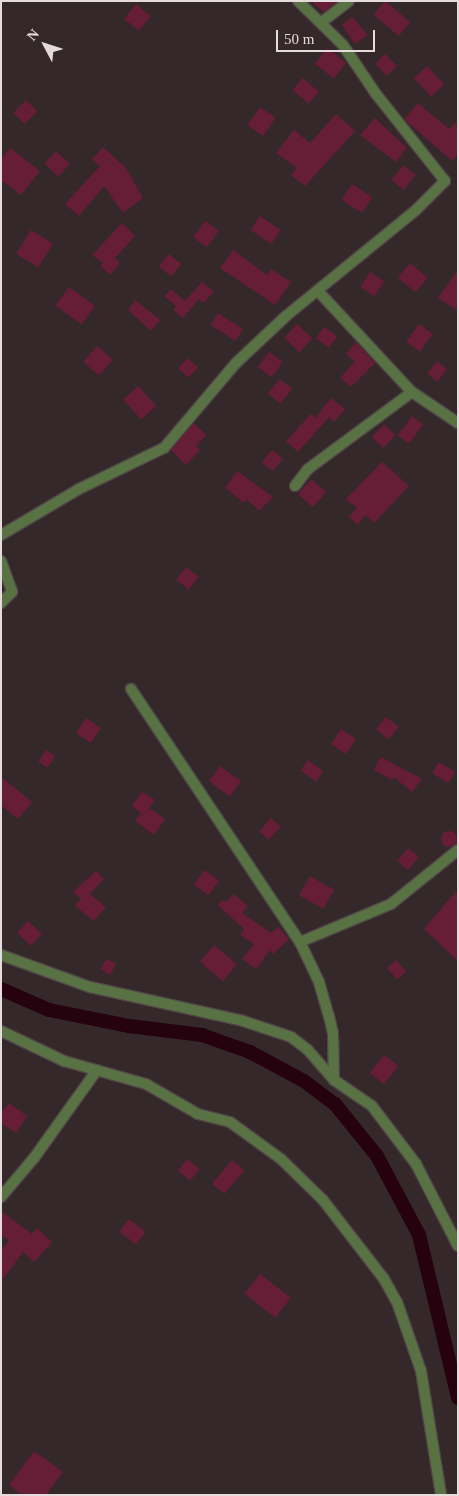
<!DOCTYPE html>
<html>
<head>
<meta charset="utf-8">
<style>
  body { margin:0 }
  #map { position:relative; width:459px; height:1496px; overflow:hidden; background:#35282b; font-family:"Times New Roman",serif }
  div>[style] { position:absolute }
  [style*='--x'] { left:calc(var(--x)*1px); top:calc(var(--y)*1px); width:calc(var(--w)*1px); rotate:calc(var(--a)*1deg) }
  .canal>* { height:14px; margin:-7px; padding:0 7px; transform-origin:7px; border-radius:7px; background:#25020d }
  .building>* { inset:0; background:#661d36; transform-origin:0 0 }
  .round { border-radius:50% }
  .roads { filter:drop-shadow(1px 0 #514547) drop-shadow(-1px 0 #514547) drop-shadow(0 1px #514547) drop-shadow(0 -1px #514547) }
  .street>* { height:10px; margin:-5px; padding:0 5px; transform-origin:5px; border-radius:5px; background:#597244 }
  span { translate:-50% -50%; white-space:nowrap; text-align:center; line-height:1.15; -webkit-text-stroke:4.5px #35282b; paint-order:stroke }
  .frame { position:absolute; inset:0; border:2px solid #e3dbdc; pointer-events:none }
  .north { position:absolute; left:20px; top:20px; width:50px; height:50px; -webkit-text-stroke:4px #35282b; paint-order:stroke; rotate:310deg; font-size:14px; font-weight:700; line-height:20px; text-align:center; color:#e3dbdc }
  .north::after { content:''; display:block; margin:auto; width:18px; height:22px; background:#e3dbdc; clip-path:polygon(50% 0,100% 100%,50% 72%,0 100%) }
  .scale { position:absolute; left:276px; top:30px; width:99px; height:22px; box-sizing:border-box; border:2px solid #e3dbdc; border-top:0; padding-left:6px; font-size:15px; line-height:18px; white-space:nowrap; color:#e3dbdc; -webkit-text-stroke:4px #35282b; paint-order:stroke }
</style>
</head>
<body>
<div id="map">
  <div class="canal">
    <i style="--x:1;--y:989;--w:52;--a:23.6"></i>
    <i style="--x:49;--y:1010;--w:82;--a:11.3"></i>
    <i style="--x:129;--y:1026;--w:74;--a:7"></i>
    <i style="--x:202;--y:1035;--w:51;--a:19.5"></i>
    <i style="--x:250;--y:1052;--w:61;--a:28.2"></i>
    <i style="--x:304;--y:1081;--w:39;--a:37"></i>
    <i style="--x:335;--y:1104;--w:67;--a:51.1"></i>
    <i style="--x:377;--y:1156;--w:89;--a:62"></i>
    <i style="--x:419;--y:1235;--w:168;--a:76.5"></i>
  </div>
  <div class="building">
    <i style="clip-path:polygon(311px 1px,337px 1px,324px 12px)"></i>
    <i style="left:385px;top:1px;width:33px;height:18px;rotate:40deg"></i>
    <i style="left:136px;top:4px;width:19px;height:19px;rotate:39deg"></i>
    <i style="clip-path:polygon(352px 17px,368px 35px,355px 44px,342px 25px)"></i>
    <i style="left:327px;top:48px;width:24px;height:20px;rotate:38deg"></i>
    <i style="left:385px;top:54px;width:17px;height:14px;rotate:45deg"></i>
    <i style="left:427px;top:66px;width:25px;height:18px;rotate:47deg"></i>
    <i style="left:303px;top:78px;width:21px;height:16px;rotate:41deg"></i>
    <i style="left:26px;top:100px;width:16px;height:18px;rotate:45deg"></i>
    <i style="clip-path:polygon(418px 103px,449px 129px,458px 120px,458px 154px,452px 161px,404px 119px)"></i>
    <i style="left:260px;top:107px;width:19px;height:22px;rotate:35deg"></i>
    <i style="clip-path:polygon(336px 114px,355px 131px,305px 186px,291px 175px,297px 168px,276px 153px,294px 130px,310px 143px)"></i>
    <i style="clip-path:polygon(375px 118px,407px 148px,396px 162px,360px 135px)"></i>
    <i style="clip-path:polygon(103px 147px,126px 168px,143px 198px,123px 213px,104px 186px,79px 216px,65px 204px,100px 166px,92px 159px)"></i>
    <i style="clip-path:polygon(10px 148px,40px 171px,21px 195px,1px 180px,1px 159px)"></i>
    <i style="left:56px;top:151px;width:19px;height:17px;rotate:43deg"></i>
    <i style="left:403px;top:165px;width:16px;height:19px;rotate:38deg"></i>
    <i style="left:352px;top:184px;width:24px;height:19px;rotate:33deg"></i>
    <i style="left:260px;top:216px;width:25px;height:17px;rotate:34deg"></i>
    <i style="left:205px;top:221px;width:17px;height:20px;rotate:36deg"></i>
    <i style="clip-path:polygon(122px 223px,135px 236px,115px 258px,120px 263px,110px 275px,100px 266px,103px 263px,92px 255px)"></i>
    <i style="left:31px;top:230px;width:26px;height:28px;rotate:32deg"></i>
    <i style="clip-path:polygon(233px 250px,267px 275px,271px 269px,291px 282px,275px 305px,220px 268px)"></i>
    <i style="left:169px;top:254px;width:16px;height:16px;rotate:40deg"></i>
    <i style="left:410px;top:263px;width:23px;height:19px;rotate:40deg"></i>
    <i style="clip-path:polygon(458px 270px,458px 311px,438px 298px)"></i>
    <i style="left:370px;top:272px;width:17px;height:18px;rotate:33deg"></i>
    <i style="clip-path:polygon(202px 282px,214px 292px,203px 303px,199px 299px,183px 318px,173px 310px,176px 306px,164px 296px,171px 289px,185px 301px)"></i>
    <i style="left:69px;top:287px;width:32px;height:23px;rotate:36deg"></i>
    <i style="clip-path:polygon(135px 300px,160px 320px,151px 331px,128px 310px)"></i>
    <i style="left:218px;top:313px;width:30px;height:14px;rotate:33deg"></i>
    <i style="left:297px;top:324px;width:21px;height:19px;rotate:43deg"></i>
    <i style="left:419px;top:324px;width:17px;height:22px;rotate:36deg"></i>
    <i style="left:324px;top:327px;width:16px;height:14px;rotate:35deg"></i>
    <i style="clip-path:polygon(356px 342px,375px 363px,351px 387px,340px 378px,355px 361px,346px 354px)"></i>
    <i style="left:97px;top:346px;width:21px;height:21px;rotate:41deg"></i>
    <i style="left:269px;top:352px;width:17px;height:19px;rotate:36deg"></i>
    <i style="left:187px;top:358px;width:14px;height:14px;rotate:39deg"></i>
    <i style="left:437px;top:361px;width:13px;height:16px;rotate:39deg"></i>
    <i style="left:280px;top:379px;width:16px;height:19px;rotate:40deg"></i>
    <i style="left:138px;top:386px;width:27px;height:20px;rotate:48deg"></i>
    <i style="clip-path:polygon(331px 398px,345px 409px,334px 422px,329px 417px,298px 452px,286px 441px,311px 414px,315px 418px)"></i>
    <i style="left:412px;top:416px;width:14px;height:24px;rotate:36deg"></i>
    <i style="clip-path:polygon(194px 423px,206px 435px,196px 446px,200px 450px,186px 465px,171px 450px)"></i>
    <i style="left:384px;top:424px;width:16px;height:18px;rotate:43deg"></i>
    <i style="left:272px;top:450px;width:14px;height:16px;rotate:39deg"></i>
    <i style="clip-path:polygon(382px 462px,409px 486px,374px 523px,365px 515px,358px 525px,349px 517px,357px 508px,346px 499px)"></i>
    <i style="clip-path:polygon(237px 471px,273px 497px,259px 511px,247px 499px,244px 503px,225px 488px)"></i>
    <i style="left:311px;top:479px;width:20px;height:20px;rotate:41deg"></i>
    <i style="left:186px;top:567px;width:16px;height:16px;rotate:38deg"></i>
    <i style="left:386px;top:717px;width:16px;height:16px;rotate:38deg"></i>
    <i style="left:86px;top:718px;width:18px;height:18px;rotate:34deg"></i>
    <i style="left:341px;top:729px;width:18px;height:18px;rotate:34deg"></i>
    <i style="left:46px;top:750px;width:11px;height:14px;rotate:34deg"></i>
    <i style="clip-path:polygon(381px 757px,422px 779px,412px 792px,394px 777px,392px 780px,374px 770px)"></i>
    <i style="left:308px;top:760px;width:19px;height:13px;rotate:36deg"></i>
    <i style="left:439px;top:762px;width:19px;height:13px;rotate:32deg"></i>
    <i style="left:220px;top:766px;width:26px;height:19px;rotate:36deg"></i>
    <i style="clip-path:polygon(1px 777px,32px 802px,18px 819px,1px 805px)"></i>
    <i style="clip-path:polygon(142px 792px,155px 800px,149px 808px,165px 819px,154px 835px,135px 821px,141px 813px,132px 806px)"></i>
    <i style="left:271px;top:818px;width:13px;height:18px;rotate:42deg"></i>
    <i class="round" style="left:441px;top:831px;width:16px;height:16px"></i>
    <i style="left:408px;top:848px;width:14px;height:17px;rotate:39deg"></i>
    <i style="left:205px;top:870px;width:18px;height:18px;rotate:38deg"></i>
    <i style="clip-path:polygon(96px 871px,104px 879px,90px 894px,106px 907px,94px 921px,75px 906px,81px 898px,73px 892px)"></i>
    <i style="left:310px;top:876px;width:28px;height:22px;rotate:30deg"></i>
    <i style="clip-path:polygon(458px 889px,458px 961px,424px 929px)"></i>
    <i style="clip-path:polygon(234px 894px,248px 906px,242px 913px,271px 933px,278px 927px,289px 939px,273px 954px,270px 950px,256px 969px,242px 959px,254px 944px,240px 935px,244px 929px,218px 905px,222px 900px,226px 902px)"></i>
    <i style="left:28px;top:921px;width:19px;height:16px;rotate:43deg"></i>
    <i style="left:214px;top:945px;width:30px;height:22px;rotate:40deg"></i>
    <i style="clip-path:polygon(107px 959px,116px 964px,110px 975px,100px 969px)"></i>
    <i style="left:396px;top:960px;width:15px;height:12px;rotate:48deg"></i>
    <i style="left:384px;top:1055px;width:18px;height:23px;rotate:38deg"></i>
    <i style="clip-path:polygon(9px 1103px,27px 1116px,16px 1133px,1px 1123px,1px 1113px)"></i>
    <i style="left:187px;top:1159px;width:16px;height:15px;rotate:38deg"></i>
    <i style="left:232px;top:1160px;width:16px;height:31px;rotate:40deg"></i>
    <i style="clip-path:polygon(1px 1211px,32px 1234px,37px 1228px,52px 1242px,34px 1262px,23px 1252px,1px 1282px,1px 1251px,9px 1240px,1px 1235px)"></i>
    <i style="left:129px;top:1219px;width:21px;height:16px;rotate:37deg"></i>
    <i style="left:260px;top:1274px;width:39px;height:25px;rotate:38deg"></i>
    <i style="clip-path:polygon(34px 1451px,63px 1472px,46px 1495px,22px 1495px,9px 1485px)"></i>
  </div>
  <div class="roads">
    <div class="street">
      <i style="--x:322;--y:22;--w:34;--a:-38"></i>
      <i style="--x:318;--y:291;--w:138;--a:47.1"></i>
      <i style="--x:412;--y:392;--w:55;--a:34"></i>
      <i style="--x:295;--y:486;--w:21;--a:-53"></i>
      <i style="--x:308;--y:469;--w:129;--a:-36.5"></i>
      <i style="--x:1;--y:535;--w:91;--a:-30.5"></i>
      <i style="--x:79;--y:489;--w:94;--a:-25.8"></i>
      <i style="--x:164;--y:448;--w:111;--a:-49.7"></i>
      <i style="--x:236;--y:363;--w:69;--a:-43.2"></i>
      <i style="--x:286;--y:316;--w:168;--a:-39.2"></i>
      <i style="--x:416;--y:210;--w:41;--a:-45"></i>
      <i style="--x:445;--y:181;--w:111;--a:-128.4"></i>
      <i style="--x:376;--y:94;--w:59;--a:-124"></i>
      <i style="--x:343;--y:45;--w:63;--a:-135.6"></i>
      <i style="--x:1;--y:561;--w:33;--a:70"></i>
      <i style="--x:12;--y:592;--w:16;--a:135"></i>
      <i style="--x:131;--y:689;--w:304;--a:56.3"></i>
      <i style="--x:300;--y:942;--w:44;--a:64.6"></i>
      <i style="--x:319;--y:982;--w:35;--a:74"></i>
      <i style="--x:329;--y:1016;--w:17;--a:77"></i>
      <i style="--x:333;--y:1033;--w:47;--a:88.8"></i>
      <i style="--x:300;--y:942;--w:99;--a:-22.7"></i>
      <i style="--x:391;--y:904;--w:86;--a:-38.9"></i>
      <i style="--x:1;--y:955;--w:95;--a:19.8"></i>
      <i style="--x:90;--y:987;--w:157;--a:12.5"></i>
      <i style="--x:243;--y:1021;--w:51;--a:18.4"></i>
      <i style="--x:291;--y:1037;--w:21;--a:37"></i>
      <i style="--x:308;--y:1050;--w:40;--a:49"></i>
      <i style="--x:334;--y:1080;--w:46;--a:34.4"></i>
      <i style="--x:372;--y:1106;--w:73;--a:52.8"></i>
      <i style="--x:416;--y:1164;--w:92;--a:62.9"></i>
      <i style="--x:1;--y:1031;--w:70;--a:25.5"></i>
      <i style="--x:64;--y:1061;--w:85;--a:15.7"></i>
      <i style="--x:146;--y:1084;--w:60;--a:30"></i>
      <i style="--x:198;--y:1114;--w:33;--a:14"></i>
      <i style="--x:230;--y:1122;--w:63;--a:36"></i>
      <i style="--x:281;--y:1159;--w:59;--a:44.3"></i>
      <i style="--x:323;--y:1200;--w:100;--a:52.3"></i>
      <i style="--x:384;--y:1279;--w:26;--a:61"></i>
      <i style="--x:397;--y:1302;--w:73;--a:70.8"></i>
      <i style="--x:421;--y:1371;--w:126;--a:80.8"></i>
      <i style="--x:1;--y:1197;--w:51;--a:-49.8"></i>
      <i style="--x:34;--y:1158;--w:108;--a:-54.4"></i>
    </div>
  </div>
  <div class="frame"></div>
  <div class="north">N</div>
  <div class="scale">50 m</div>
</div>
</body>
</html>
